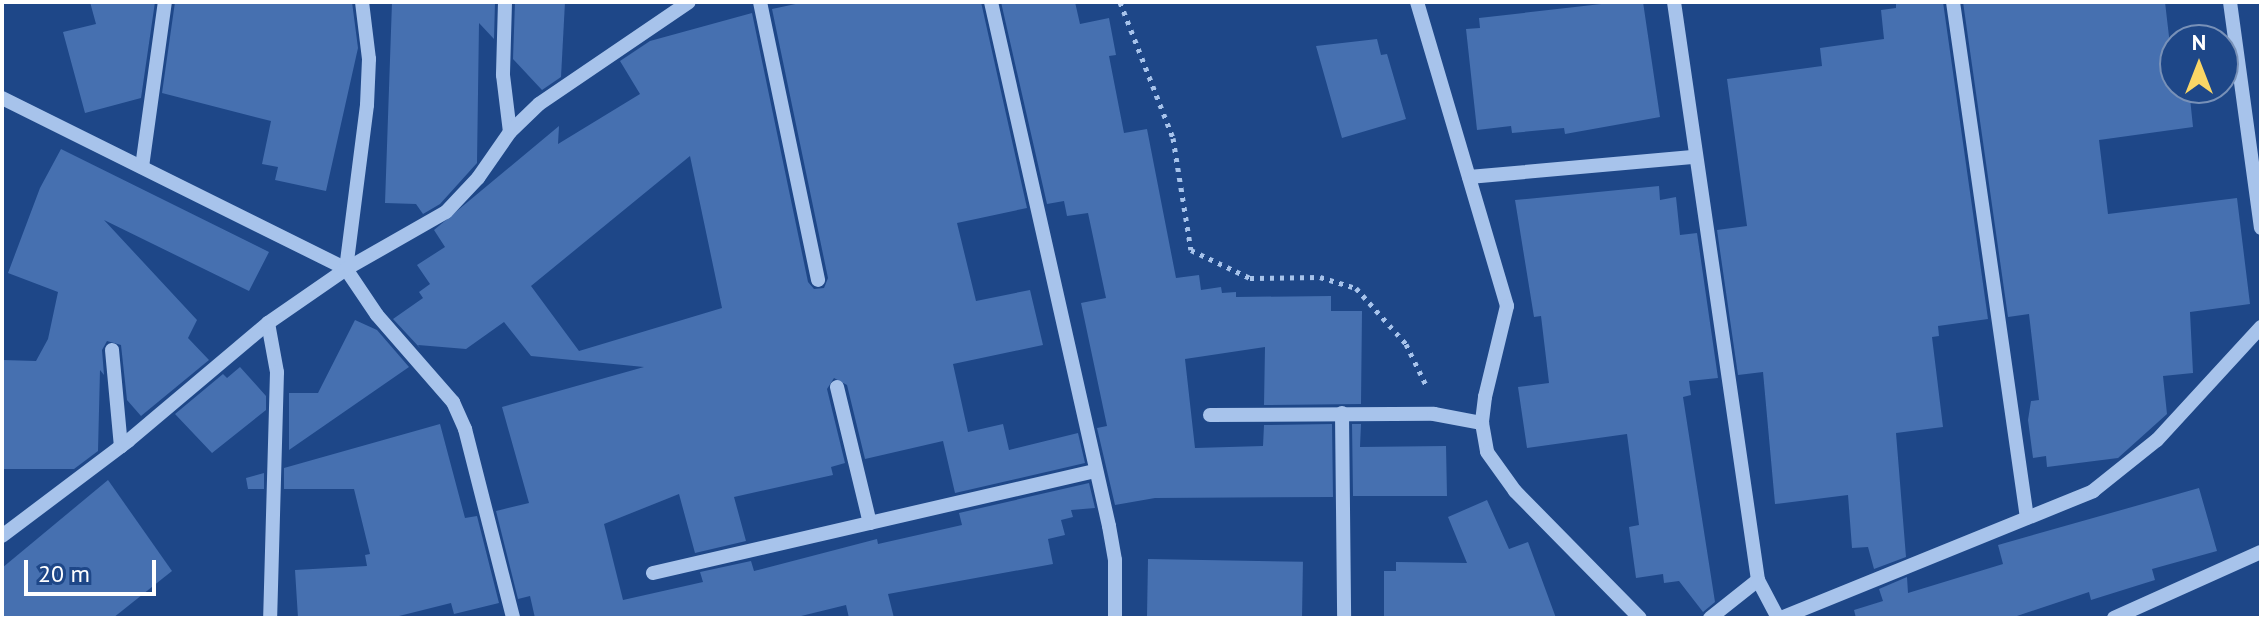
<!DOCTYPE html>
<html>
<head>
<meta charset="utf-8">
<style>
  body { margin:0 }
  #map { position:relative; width:2263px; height:620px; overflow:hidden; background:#1e4788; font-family:"PT Sans",sans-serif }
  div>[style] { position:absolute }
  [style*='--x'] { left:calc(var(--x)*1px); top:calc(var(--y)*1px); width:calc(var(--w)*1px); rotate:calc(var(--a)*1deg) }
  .building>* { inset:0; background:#4670b0; transform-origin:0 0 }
  .path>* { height:5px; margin-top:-2.5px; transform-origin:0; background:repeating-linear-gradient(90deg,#a7c3eb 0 4px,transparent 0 10px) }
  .minor>* { height:14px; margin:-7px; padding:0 7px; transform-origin:7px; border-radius:7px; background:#a7c3eb }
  span { translate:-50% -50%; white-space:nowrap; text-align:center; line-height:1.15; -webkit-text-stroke:7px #1e4788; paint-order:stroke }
  .frame { position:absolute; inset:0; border:4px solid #fff; pointer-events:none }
  .north { position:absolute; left:2159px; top:24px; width:80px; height:80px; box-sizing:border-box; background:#1e4788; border:2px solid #7891b8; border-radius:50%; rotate:0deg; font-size:22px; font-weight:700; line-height:32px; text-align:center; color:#fff }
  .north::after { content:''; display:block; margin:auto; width:28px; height:36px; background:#fad666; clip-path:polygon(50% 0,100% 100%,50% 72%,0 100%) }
  .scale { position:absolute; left:24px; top:560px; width:132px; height:36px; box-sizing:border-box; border:4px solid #fff; border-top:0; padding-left:10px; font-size:24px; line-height:28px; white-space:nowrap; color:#fff; -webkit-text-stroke:6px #1e4788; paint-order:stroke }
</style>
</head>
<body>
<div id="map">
  <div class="building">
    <i style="clip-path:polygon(90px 2px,155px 2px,141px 98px,85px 113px,63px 32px,96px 24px)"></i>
    <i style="clip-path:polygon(175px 2px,352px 2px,358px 48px,326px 191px,275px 180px,278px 167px,262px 164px,271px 121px,162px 93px)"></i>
    <i style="clip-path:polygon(392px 2px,495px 2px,494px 39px,479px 23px,477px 163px,440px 204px,423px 214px,416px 204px,385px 203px)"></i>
    <i style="clip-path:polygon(515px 2px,565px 2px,561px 77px,542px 90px,513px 59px)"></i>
    <i style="clip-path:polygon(evenodd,805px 2px,981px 2px,1027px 208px,957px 223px,976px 301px,1030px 290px,1043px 345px,953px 364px,968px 432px,1003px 424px,1009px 450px,1078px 433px,1085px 463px,955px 493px,943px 441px,865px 459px,847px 385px,834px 378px,827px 389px,845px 463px,831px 467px,833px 475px,734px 497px,746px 541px,695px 553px,679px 494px,604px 524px,623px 600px,703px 582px,700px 572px,751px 561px,754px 571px,877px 539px,878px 544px,962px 525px,959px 513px,1089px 483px,1095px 508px,1071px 510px,1073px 517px,1061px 520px,1065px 535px,1048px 539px,1053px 564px,888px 594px,894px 618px,849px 618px,846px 605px,793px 618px,535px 618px,530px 596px,518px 599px,496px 511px,529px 503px,502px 407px,644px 367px,531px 356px,504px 322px,466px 349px,418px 345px,420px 348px,393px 319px,423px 298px,419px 292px,430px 284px,417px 265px,445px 247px,434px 230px,559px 126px,558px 144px,640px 94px,620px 61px,650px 41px,752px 13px,808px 282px,814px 289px,824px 288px,828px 278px,772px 9px,805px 2px,690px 156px,722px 308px,579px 351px,531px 286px,690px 156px)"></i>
    <i style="clip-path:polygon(1001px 2px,1075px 2px,1080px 24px,1109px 18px,1116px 55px,1109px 56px,1124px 133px,1147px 129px,1176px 278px,1199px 275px,1201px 290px,1221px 287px,1222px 293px,1236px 292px,1236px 297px,1331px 296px,1331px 311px,1362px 311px,1361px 404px,1264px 405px,1265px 347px,1185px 359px,1195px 448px,1263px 446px,1264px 425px,1332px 424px,1333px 497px,1155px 498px,1115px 505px,1097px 428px,1107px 426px,1081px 303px,1106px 298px,1088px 213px,1067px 216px,1064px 201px,1047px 204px)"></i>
    <i style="clip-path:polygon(1619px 2px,1643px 2px,1660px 117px,1565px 134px,1564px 128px,1512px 133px,1511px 126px,1477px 130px,1466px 29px,1480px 28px,1479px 18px)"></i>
    <i style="clip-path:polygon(1896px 2px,1943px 2px,1988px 319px,1938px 326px,1939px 336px,1932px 337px,1943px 427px,1896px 433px,1906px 557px,1874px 569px,1868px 547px,1852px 548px,1848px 495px,1775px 504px,1763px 372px,1738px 375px,1717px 230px,1747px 226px,1727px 79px,1822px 66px,1820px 48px,1884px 39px,1881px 10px,1896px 8px)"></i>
    <i style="clip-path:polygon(1963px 2px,2165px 2px,2175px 88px,2189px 88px,2193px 127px,2099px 140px,2108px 214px,2237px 198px,2250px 304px,2190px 312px,2193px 373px,2163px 376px,2167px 414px,2118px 458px,2047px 467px,2046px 456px,2033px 458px,2028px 420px,2031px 401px,2039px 400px,2029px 314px,2008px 317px)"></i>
    <i style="clip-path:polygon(1377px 39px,1381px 55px,1387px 54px,1406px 119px,1342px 138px,1316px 46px)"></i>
    <i style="clip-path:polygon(61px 149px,269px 252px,249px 291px,104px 220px,197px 320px,188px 338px,209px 360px,141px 416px,127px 400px,121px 345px,107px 341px,102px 350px,104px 375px,100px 370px,98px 451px,74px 469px,2px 469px,2px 360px,36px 361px,48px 339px,58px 292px,8px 273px,40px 188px)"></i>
    <i style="clip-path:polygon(1659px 186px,1660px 200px,1676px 197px,1680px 235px,1697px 233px,1718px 378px,1689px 381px,1691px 395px,1683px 397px,1715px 602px,1703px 612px,1679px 581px,1664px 583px,1663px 574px,1636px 578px,1629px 527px,1639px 525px,1627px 434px,1527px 448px,1518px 387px,1549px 383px,1541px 316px,1534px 317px,1515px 200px)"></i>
    <i style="clip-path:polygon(355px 320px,377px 330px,409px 367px,289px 450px,289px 393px,318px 393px)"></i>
    <i style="clip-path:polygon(240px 367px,266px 396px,266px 410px,212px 453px,175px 414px,223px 374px,227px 378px)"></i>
    <i style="clip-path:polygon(440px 424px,465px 518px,477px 516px,499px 603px,454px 614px,451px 603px,391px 618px,298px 618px,295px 570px,367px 566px,365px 555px,370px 554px,354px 489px,284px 489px,284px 468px)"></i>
    <i style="clip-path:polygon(1352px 424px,1361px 424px,1360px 447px,1446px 446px,1447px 496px,1353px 496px)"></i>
    <i style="clip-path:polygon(264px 473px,264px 489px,248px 489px,246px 478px)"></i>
    <i style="clip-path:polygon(108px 480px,172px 571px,113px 618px,2px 618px,2px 568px)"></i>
    <i style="clip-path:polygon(2199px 488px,2217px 551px,2152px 569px,2155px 580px,2091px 600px,2089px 592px,2011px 618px,1856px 618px,1854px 610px,1883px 601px,1879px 589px,1907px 577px,1908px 593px,2003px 564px,1998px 545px)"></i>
    <i style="clip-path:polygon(1487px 500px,1509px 549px,1528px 542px,1556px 618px,1384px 618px,1384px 571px,1396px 571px,1396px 562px,1467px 563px,1448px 517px)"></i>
    <i style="left:1148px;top:559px;width:155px;height:59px;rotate:1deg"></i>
  </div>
  <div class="path">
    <i style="--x:1120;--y:2;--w:146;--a:68.7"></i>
    <i style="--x:1173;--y:138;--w:113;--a:80.9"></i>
    <i style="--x:1191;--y:250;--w:65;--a:25.4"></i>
    <i style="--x:1250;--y:278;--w:70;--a:-0.8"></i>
    <i style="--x:1320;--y:277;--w:38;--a:17"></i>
    <i style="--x:1356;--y:288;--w:75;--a:48.2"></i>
    <i style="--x:1406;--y:344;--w:46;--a:64"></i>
  </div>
  <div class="minor">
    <i style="--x:505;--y:2;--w:73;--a:91.6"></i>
    <i style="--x:503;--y:75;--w:57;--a:83"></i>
    <i style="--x:760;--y:2;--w:284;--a:78.2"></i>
    <i style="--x:991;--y:2;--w:537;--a:77.31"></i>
    <i style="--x:1109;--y:526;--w:35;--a:80"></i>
    <i style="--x:1115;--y:560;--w:58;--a:90"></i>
    <i style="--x:1417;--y:2;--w:317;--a:73.5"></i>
    <i style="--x:1507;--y:306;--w:94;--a:103.6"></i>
    <i style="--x:1485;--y:397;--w:26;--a:97"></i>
    <i style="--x:1482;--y:423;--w:29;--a:80"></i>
    <i style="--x:1487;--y:452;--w:48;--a:54.3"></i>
    <i style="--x:1515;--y:491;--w:178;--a:45.5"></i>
    <i style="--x:1674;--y:2;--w:584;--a:81.73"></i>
    <i style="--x:1758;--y:580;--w:61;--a:141.6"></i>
    <i style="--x:1953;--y:2;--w:521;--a:81.84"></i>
    <i style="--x:2230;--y:2;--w:228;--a:82.2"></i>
    <i style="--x:2;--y:98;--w:384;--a:26.4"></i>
    <i style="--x:346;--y:269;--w:55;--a:56"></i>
    <i style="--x:377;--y:315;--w:116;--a:48.9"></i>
    <i style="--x:453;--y:402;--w:30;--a:66"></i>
    <i style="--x:465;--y:429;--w:195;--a:75.7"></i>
    <i style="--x:142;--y:167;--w:167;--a:-82.1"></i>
    <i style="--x:1469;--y:177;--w:227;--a:-5.1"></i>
    <i style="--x:346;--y:269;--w:165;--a:-82.7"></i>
    <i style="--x:367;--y:105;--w:46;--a:-87.5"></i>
    <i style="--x:369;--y:59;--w:57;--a:-97"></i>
    <i style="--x:268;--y:323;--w:50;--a:79.6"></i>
    <i style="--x:277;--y:372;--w:246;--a:91.6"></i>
    <i style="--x:112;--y:350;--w:97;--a:84.7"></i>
    <i style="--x:837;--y:387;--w:140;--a:76.4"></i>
    <i style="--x:1342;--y:413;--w:205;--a:89.4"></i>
    <i style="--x:1210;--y:415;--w:224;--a:-0.3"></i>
    <i style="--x:1434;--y:414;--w:49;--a:10.6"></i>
    <i style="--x:2;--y:536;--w:158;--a:-37"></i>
    <i style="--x:128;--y:441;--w:183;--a:-40.1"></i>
    <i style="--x:268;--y:323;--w:95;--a:-34.7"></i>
    <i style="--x:346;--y:269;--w:115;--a:-29.7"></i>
    <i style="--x:446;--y:212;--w:47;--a:-46.7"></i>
    <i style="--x:478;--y:178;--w:56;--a:-55.2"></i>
    <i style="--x:510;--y:132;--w:40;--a:-44"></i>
    <i style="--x:539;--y:104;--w:181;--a:-34.2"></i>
    <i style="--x:653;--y:573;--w:454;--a:-13"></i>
    <i style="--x:1758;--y:580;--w:43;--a:62.2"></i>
    <i style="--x:1781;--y:618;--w:337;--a:-22.1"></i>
    <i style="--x:2093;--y:491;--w:82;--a:-38.6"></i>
    <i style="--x:2157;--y:440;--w:154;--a:-47.4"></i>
    <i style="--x:2114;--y:618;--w:161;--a:-24.2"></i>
  </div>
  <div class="frame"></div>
  <div class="north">N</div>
  <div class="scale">20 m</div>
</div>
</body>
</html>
